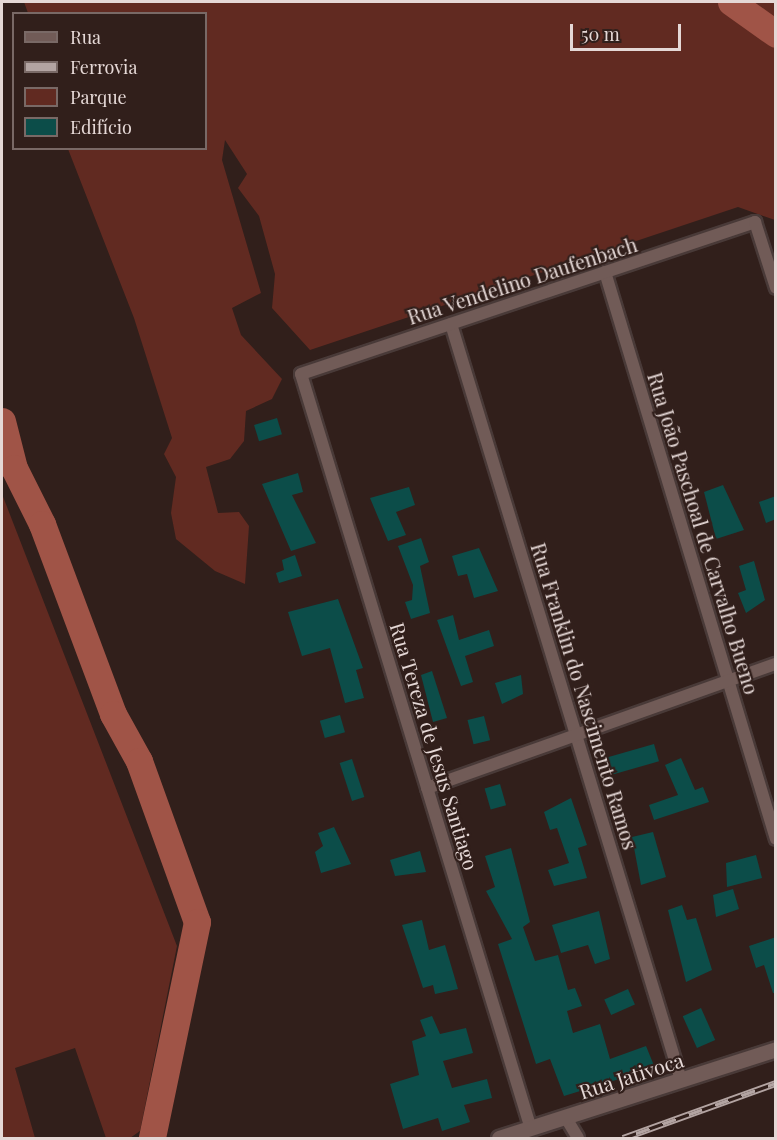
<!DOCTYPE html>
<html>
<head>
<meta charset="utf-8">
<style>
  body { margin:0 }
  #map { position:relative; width:777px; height:1140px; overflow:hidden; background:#311f1b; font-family:"Playfair Display",serif }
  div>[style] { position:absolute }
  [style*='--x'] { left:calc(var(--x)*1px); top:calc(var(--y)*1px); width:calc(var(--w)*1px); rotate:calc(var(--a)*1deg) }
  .green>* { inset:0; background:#612a21 }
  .river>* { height:27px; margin:-13.5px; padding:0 13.5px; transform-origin:13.5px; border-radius:13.5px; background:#a05447 }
  .building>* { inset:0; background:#0c4d49; transform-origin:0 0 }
  .roads { filter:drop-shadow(2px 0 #493a38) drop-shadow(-2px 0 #493a38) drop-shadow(0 2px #493a38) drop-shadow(0 -2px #493a38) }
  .minor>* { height:12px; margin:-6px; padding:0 6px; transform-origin:6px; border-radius:6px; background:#715b57 }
  .tertiary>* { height:15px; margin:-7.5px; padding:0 7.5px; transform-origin:7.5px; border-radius:7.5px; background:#715b57 }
  .rail>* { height:7px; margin-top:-3.5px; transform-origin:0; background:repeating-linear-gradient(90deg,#311f1b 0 14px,#b3a4a2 0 28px); box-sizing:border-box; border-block:2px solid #b3a4a2 }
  span { translate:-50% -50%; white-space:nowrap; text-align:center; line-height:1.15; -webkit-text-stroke:4.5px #311f1b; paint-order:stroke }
  .street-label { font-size:20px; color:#e5d8d6 }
  .frame { position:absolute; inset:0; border:3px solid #e5d8d6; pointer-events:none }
  .legend { position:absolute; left:12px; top:12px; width:195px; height:138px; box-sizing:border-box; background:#311f1b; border:2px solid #796966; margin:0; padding:8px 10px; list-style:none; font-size:18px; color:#e5d8d6 }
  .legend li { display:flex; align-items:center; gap:12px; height:30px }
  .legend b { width:30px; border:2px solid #796966 }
  .scale { position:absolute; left:570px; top:24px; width:111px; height:27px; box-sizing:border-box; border:3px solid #e5d8d6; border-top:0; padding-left:8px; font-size:18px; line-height:21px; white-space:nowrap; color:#e5d8d6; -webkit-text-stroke:4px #311f1b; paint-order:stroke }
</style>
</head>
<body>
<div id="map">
  <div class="green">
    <i style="clip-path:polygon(24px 2px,775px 2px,775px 220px,738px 207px,310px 350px,272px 308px,275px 274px,259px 216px,238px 188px,247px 174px,225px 140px,222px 160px,261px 293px,232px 308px,241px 335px,282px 379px,272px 399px,246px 411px,244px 441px,230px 459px,206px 467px,218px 513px,239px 512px,249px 526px,245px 584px,215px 571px,176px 539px,171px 513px,176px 477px,164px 454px,172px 438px,134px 318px,68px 149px,206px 148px,206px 14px,28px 13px)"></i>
    <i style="clip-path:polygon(2px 494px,177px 946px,140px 1131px,130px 1138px,106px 1138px,75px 1048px,15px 1068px,35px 1138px,2px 1138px)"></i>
  </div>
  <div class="river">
    <i style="--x:731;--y:2;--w:55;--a:35.4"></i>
    <i style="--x:2;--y:421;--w:49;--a:75.7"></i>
    <i style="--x:14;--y:468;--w:63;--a:63.4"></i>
    <i style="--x:42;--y:524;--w:203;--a:69.5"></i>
    <i style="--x:113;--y:714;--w:54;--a:61"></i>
    <i style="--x:139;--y:761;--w:171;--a:70.2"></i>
    <i style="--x:197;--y:922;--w:221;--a:101.8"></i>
  </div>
  <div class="building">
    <i style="left:277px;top:418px;width:17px;height:24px;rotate:73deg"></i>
    <i style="clip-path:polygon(298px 473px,303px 492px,292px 495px,316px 543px,291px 551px,262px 484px)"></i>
    <i style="clip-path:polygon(723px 485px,744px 530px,716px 539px,704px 492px)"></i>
    <i style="clip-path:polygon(409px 487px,415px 505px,396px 512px,406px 535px,388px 541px,370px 498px)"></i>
    <i style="clip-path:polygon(776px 496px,776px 519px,766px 523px,759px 502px)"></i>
    <i style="clip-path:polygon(421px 538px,429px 562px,420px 566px,430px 613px,411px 619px,405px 602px,412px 600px,413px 585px,398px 546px)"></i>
    <i style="clip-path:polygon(479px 548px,498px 591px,474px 598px,467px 574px,458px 576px,452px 556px)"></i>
    <i style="clip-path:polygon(295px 555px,302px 576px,279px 583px,276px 573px,284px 570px,282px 560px)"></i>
    <i style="clip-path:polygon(754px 561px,765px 600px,746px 613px,738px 593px,746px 590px,739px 566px)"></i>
    <i style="clip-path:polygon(338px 599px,363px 668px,356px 670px,364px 698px,345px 703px,330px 648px,302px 656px,288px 612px)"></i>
    <i style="clip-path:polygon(453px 615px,459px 640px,489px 630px,494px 646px,465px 656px,473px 682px,461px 686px,437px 620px)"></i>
    <i style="clip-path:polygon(432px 671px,447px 718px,433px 722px,421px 675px)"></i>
    <i style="clip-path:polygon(521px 675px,523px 694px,502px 704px,495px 683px)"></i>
    <i style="left:340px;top:715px;width:18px;height:21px;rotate:74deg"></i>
    <i style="left:484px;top:716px;width:25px;height:17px;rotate:76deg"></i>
    <i style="left:654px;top:744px;width:18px;height:49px;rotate:74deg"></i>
    <i style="clip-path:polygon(681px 758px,695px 790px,703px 787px,709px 802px,654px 820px,649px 805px,678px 795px,665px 765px)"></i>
    <i style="left:352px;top:759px;width:40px;height:13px;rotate:72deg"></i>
    <i style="left:500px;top:784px;width:22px;height:16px;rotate:74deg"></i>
    <i style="clip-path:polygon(571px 798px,587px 845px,578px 848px,587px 878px,554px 886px,548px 870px,569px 863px,557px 828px,550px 830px,544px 812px)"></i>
    <i style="clip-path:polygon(334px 827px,351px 864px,321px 873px,315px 852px,323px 846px,318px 833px)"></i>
    <i style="clip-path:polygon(653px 832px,666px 877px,641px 885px,632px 837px)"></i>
    <i style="clip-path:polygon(511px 848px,530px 922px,523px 927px,535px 961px,558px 955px,568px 990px,575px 988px,582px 1006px,567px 1011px,573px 1033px,600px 1024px,610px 1059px,646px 1046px,655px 1068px,564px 1096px,550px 1059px,536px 1064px,498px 944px,512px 939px,486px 891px,495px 887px,485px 856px)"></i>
    <i style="clip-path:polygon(420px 851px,426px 872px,395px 876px,390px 860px)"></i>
    <i style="clip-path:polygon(756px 855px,762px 878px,727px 887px,726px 863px)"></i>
    <i style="clip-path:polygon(733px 889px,739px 909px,716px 917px,713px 895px)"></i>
    <i style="clip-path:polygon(682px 905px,687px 920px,696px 918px,712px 970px,686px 982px,668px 910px)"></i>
    <i style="clip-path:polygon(599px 911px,610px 959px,595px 964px,588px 945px,561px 953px,552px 925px)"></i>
    <i style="clip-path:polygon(422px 920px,429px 950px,445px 945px,458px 989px,435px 994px,433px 985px,423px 988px,402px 925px)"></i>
    <i style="clip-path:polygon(776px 937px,776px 993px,773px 993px,764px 965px,756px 968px,749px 946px)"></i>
    <i style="left:628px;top:989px;width:17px;height:26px;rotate:66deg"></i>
    <i style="left:701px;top:1008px;width:35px;height:20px;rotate:66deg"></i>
    <i style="clip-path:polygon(432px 1016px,440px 1034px,466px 1028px,473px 1053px,443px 1061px,452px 1088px,487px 1079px,492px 1098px,464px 1105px,470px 1122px,442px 1131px,438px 1118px,403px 1129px,390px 1084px,419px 1075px,412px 1041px,426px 1036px,420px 1020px)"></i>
  </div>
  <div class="roads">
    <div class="minor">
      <i style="--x:605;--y:272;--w:592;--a:73.22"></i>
      <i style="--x:451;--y:324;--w:790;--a:73.08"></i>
      <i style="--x:427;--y:788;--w:370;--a:-19.6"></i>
      <i style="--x:566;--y:1118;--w:23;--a:59"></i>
      <i style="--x:531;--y:1129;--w:789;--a:-106.94"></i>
      <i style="--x:301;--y:374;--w:479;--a:-18.5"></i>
      <i style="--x:755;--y:222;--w:69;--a:72.3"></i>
    </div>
    <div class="tertiary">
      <i style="--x:499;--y:1138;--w:291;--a:-17.8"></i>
    </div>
  </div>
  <div class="rail">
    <i style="--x:623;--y:1138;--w:163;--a:-19.8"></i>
  </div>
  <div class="street-label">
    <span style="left:522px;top:280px;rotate:-18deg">Rua Vendelino Daufenbach</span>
    <span style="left:704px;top:533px;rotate:73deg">Rua João Paschoal de Carvalho Bueno</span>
    <span style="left:585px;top:696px;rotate:73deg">Rua Franklin do Nascimento Ramos</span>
    <span style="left:435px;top:746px;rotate:73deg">Rua Tereza de Jesus Santiago</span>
    <span style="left:631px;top:1075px;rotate:-18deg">Rua Jativoca</span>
  </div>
  <div class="frame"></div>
  <ul class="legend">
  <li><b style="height:8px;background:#715b57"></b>Rua</li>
  <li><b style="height:8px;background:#b3a4a2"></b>Ferrovia</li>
  <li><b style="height:16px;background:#612a21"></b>Parque</li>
  <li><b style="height:16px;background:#0c4d49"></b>Edifício</li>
  </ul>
  <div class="scale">50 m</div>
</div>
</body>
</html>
